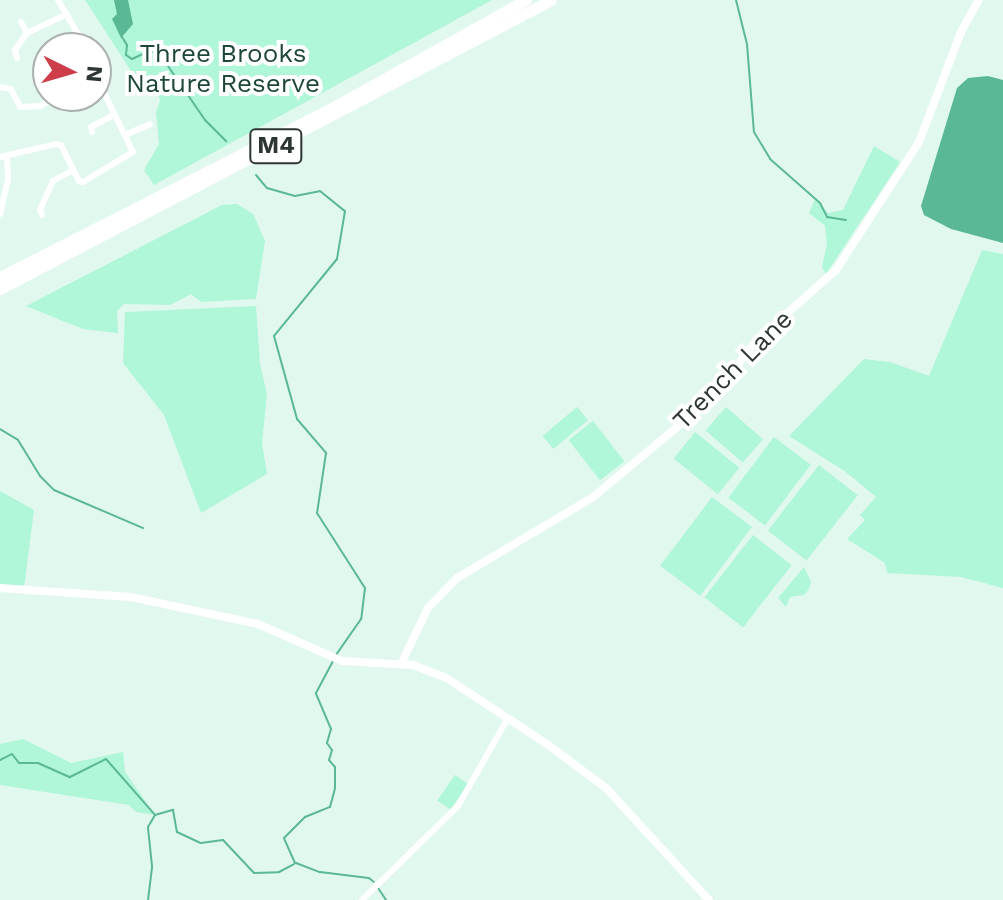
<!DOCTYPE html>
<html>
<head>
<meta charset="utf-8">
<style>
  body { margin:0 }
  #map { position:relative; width:1003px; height:900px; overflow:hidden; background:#e1f8ee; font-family:"Work Sans",sans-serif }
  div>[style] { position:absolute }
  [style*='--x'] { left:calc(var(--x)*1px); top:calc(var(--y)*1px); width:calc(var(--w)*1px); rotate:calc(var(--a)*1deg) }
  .green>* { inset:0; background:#b0f6d8; transform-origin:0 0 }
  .water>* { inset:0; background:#5bb895 }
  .stream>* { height:2px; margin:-1px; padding:0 1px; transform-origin:1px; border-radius:1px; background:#5bb895 }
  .street>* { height:6px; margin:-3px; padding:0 3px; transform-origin:3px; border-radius:3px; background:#fff }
  .secondary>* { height:8px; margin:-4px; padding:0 4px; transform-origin:4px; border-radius:4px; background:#fff }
  .highway>* { height:11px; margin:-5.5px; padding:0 5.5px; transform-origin:5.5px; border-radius:5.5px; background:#fff }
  span { translate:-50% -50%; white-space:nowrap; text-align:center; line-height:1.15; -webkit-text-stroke:8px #fff; paint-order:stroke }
  .shield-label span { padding:2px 6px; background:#fff; border:2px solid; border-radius:6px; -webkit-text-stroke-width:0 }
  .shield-label { font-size:24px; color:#2d3632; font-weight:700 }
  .park-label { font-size:26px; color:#1e4737 }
  .street-label { font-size:26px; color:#2d3632 }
  .north { position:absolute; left:32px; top:32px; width:80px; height:80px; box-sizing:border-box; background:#fff; border:2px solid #abafad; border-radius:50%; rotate:95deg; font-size:22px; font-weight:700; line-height:32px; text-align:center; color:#2d3632 }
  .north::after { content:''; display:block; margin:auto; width:28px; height:36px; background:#ce3e4a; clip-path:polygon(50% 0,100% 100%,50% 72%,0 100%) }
</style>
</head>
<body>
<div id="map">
  <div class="green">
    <i style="clip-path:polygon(85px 0,492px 0,154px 185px,144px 170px,159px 144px,156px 112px,160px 101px,154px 80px,133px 74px)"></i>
    <i style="clip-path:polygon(874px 146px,900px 162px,826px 274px,822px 267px,827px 244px,825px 226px,809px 213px,815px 199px,828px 213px,843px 210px)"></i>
    <i style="clip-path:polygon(237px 204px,253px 214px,265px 241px,256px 299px,201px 302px,191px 294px,170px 305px,124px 304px,117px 311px,118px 333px,83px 329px,26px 306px,222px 205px)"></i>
    <i style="clip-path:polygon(982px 250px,1003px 254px,1003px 588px,961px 577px,887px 573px,885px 563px,847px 539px,865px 520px,860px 515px,876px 497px,846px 472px,789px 436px,864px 359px,890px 362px,929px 376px)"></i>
    <i style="clip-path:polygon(256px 306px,260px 364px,267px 394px,262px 443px,267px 474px,201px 513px,164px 415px,123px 363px,125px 312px)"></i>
    <i style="left:577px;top:407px;width:17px;height:45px;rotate:50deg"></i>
    <i style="left:726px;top:407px;width:49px;height:31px;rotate:41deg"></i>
    <i style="left:593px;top:421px;width:51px;height:31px;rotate:52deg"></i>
    <i style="left:695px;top:432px;width:57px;height:34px;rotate:39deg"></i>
    <i style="left:774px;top:437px;width:46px;height:76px;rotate:37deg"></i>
    <i style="left:819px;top:465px;width:49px;height:83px;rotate:38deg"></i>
    <i style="clip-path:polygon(0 491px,34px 510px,24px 588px,0 587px)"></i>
    <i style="left:712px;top:497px;width:50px;height:86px;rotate:37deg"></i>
    <i style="left:753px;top:535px;width:49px;height:79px;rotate:38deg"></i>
    <i style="clip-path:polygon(804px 567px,811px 582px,809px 589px,804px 595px,790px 597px,786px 607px,778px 598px)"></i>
    <i style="clip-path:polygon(23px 739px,71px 763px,123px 752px,125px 772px,155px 815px,136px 812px,129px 805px,0 785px,0 744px)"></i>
    <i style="left:455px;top:775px;width:16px;height:31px;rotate:35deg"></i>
  </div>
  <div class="water">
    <i style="clip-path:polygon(114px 0,128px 0,133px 24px,121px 38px,112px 19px,117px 14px)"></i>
    <i style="clip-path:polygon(988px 76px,1003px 80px,1003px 243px,951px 229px,924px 215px,921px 206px,957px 88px,968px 78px)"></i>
  </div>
  <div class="stream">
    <i style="--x:736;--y:0;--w:45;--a:76"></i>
    <i style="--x:747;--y:44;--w:88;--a:85.5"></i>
    <i style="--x:754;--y:132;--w:31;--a:59"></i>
    <i style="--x:770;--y:159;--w:67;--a:41.3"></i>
    <i style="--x:820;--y:203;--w:16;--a:63"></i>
    <i style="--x:827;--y:217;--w:19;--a:9"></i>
    <i style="--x:122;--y:37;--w:9;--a:58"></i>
    <i style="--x:127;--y:45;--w:10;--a:96"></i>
    <i style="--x:126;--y:55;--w:7;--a:34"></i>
    <i style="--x:132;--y:59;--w:17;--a:-25"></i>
    <i style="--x:147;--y:52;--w:12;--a:5"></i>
    <i style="--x:159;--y:53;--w:81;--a:55.5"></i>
    <i style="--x:205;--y:120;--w:30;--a:45"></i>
    <i style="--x:256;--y:175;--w:17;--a:50"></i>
    <i style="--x:267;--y:188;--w:29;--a:16"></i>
    <i style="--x:295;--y:196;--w:25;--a:-11"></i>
    <i style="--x:320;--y:191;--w:32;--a:39"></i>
    <i style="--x:345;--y:211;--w:49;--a:99.5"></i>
    <i style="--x:337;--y:259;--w:99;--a:129.3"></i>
    <i style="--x:274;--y:336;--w:86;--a:74.5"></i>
    <i style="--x:297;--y:419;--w:45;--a:49.5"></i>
    <i style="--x:326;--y:453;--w:61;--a:98.5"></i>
    <i style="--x:317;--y:513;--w:89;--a:57.4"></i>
    <i style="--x:365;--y:588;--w:31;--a:97"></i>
    <i style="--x:361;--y:619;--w:44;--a:124.8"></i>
    <i style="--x:0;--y:429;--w:21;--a:31"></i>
    <i style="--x:18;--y:440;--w:42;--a:58.6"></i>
    <i style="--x:40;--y:476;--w:20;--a:45"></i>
    <i style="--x:54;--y:490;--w:97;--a:23.1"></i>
    <i style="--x:0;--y:760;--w:13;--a:-27"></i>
    <i style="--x:12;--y:754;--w:11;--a:52"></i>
    <i style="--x:19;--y:763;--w:19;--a:0"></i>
    <i style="--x:38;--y:763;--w:35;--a:24"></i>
    <i style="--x:70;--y:777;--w:40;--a:-26.6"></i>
    <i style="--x:106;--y:759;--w:74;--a:48.8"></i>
    <i style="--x:155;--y:815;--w:19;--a:-16"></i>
    <i style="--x:173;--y:810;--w:22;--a:80"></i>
    <i style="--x:177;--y:832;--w:26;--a:25"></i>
    <i style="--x:201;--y:843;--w:22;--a:-8"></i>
    <i style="--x:223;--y:840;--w:45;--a:46.8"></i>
    <i style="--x:254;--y:873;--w:25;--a:-2"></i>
    <i style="--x:279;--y:872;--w:17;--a:-28"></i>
    <i style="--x:295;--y:863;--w:27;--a:-114"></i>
    <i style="--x:284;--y:838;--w:30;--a:-45"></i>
    <i style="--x:305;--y:817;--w:27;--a:-22"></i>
    <i style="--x:330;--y:807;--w:20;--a:-75"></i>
    <i style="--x:335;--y:788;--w:21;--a:-90"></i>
    <i style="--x:335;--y:767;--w:9;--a:-131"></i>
    <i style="--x:329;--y:760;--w:10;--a:-73"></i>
    <i style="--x:332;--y:750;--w:9;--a:-126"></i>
    <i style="--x:327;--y:743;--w:15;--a:-74"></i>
    <i style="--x:331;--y:729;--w:39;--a:-113"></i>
    <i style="--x:316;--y:693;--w:36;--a:-62"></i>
    <i style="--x:296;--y:863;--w:26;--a:21"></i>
    <i style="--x:320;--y:872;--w:49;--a:7"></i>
    <i style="--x:369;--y:878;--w:6;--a:39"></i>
    <i style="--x:378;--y:888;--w:14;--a:56"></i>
    <i style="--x:148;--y:900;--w:34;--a:-83"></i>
    <i style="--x:152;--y:866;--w:39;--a:-96"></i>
    <i style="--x:148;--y:827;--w:14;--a:-60"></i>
  </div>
  <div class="street">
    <i style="--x:58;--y:0;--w:56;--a:59.7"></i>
    <i style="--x:21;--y:22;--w:13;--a:61"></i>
    <i style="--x:17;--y:58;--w:8;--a:-104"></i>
    <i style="--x:15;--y:50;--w:21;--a:-55"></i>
    <i style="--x:27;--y:33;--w:44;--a:-25.4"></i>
    <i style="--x:0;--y:87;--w:11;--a:10"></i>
    <i style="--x:11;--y:89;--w:20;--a:63"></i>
    <i style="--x:20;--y:107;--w:20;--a:-3"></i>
    <i style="--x:40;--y:106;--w:21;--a:-28"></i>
    <i style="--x:92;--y:132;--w:5;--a:-101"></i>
    <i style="--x:91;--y:127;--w:26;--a:-28"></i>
    <i style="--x:127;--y:134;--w:25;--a:-23"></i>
    <i style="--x:0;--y:157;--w:57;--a:-13.1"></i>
    <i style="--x:56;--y:144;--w:5;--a:11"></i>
    <i style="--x:61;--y:145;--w:40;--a:63.4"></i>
    <i style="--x:79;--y:181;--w:4;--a:14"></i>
    <i style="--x:83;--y:182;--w:58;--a:-31"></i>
    <i style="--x:133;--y:152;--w:85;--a:-116"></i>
    <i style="--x:0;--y:214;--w:36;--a:-77"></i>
    <i style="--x:8;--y:179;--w:22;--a:-93"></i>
    <i style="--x:42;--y:215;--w:5;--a:-112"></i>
    <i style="--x:40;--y:210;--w:32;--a:-66"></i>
    <i style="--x:53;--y:181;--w:23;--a:-29"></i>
    <i style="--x:362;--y:900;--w:134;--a:-44.4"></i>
    <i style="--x:458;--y:806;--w:101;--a:-60.4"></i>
  </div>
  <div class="secondary">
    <i style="--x:0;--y:588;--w:131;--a:3.9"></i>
    <i style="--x:131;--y:597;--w:130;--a:12"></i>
    <i style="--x:258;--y:624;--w:92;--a:23.8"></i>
    <i style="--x:342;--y:661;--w:71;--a:3.2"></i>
    <i style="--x:413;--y:665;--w:34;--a:21"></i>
    <i style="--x:445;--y:677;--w:122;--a:33.3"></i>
    <i style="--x:547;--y:744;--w:74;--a:36.7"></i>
    <i style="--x:606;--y:788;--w:152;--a:47.4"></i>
    <i style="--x:401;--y:664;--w:62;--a:-64.3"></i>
    <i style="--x:428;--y:608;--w:42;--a:-46"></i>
    <i style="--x:457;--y:578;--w:157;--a:-30.7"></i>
    <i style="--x:592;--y:498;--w:156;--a:-39.8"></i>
    <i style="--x:712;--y:398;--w:72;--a:-52.3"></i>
    <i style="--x:756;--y:341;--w:107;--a:-41.6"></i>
    <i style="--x:836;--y:270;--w:153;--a:-57"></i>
    <i style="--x:919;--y:142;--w:118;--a:-69.1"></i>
    <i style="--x:961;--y:32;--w:37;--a:-61"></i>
  </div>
  <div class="highway">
    <i style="--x:0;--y:277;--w:378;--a:-27"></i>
    <i style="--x:337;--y:105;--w:216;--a:-29.1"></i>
    <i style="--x:0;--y:289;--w:622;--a:-27.68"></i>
  </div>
  <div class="shield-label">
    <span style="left:276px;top:146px">M4</span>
  </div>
  <div class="park-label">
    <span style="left:223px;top:69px">Three Brooks<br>Nature Reserve</span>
  </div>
  <div class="street-label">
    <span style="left:733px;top:370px;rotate:-45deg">Trench Lane</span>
  </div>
  <div class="north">N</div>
</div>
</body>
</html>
